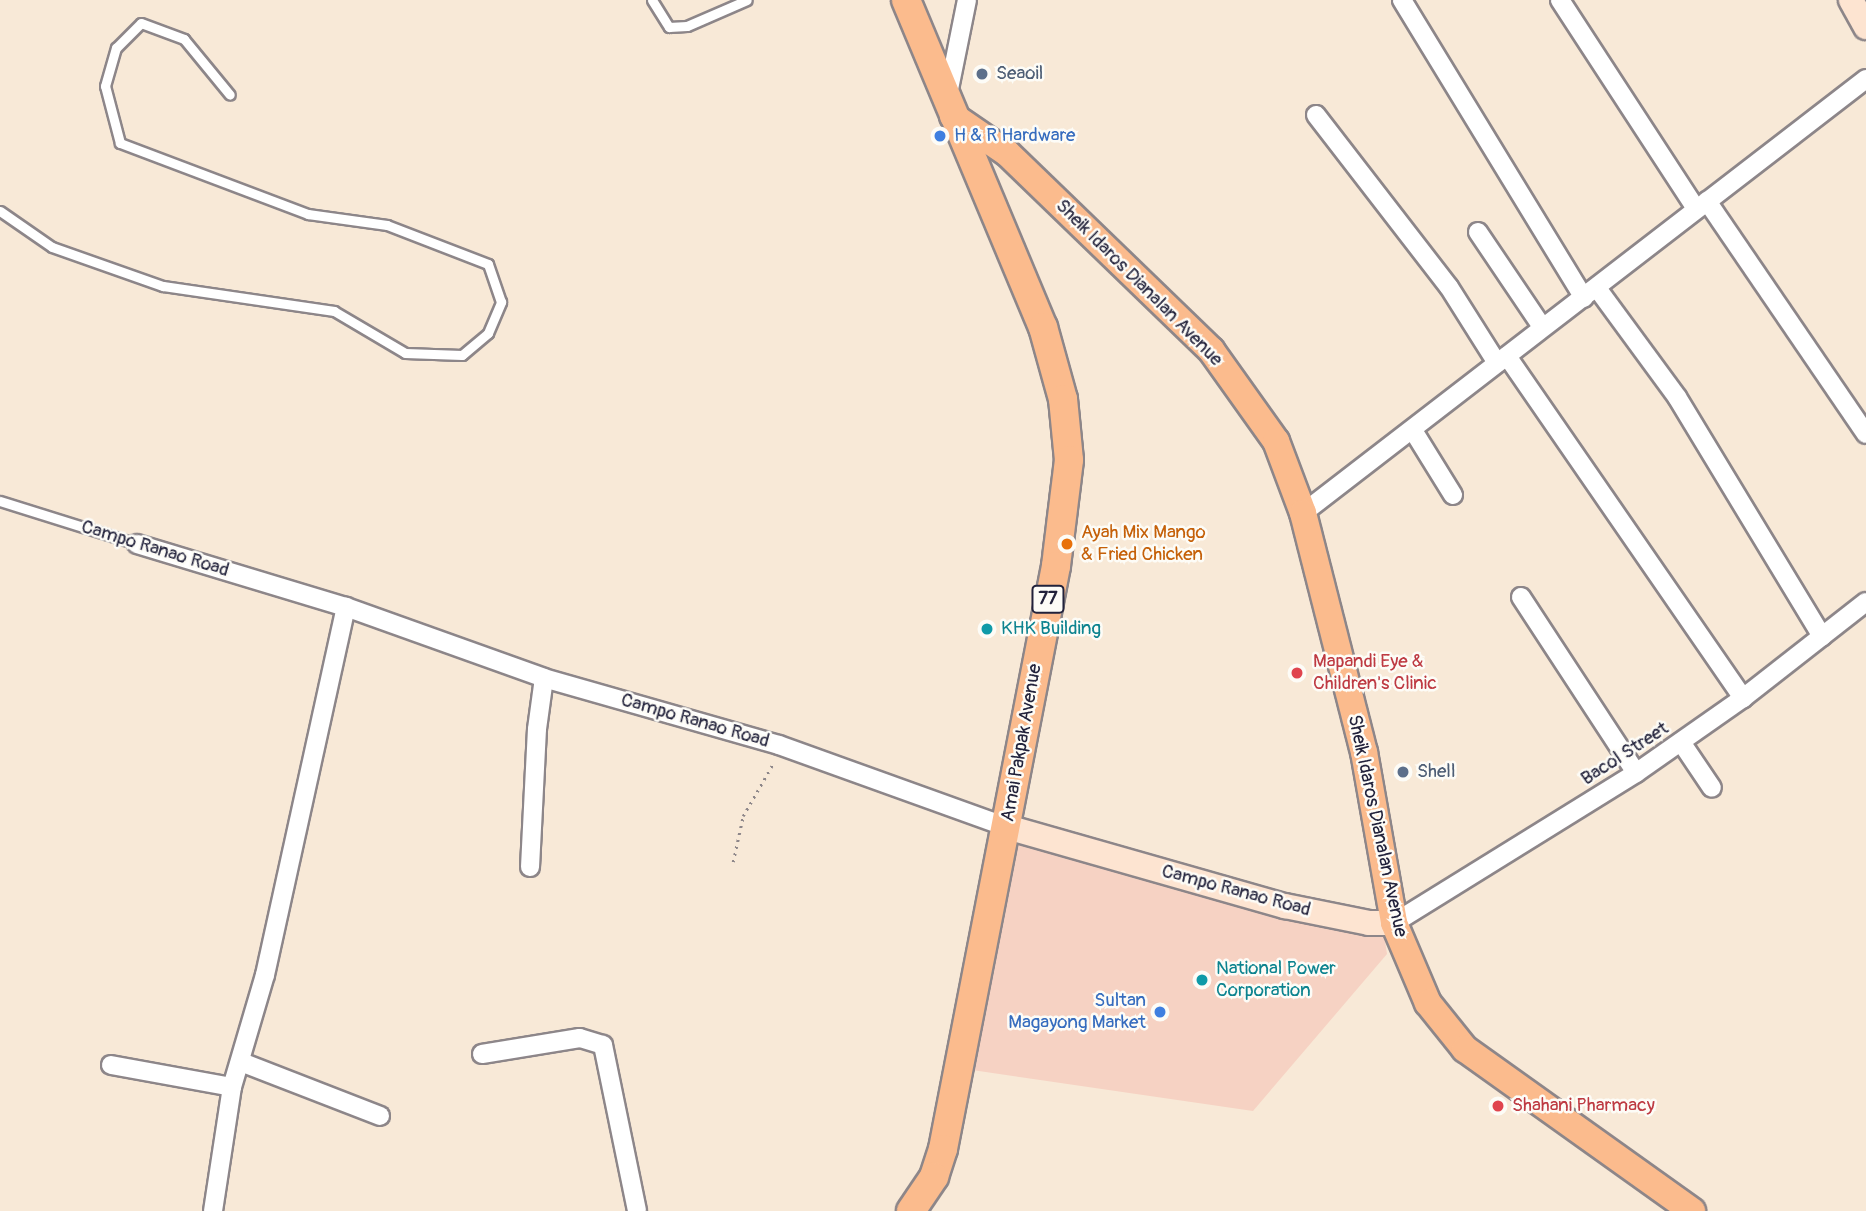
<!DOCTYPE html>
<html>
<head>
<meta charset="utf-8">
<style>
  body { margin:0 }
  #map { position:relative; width:1866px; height:1211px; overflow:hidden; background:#f8e9d7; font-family:Pangolin,sans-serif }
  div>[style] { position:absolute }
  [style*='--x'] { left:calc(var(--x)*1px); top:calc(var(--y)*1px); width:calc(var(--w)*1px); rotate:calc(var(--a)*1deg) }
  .built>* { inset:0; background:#f6d2c3 }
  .path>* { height:2.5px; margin-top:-1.25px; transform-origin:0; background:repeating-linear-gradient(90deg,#8d8689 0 2px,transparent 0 7px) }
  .roads { filter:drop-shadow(2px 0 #8d8689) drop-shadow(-2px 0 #8d8689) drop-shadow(0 2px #8d8689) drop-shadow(0 -2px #8d8689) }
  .service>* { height:9px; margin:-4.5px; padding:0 4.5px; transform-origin:4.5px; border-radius:4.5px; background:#fff }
  .minor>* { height:18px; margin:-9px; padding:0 9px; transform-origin:9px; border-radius:9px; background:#fff }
  .secondary>* { height:24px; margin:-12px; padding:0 12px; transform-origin:12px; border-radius:12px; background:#fde4d1 }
  .primary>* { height:26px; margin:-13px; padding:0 13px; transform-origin:13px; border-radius:13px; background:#fbbb8d }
  .trunk>* { height:28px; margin:-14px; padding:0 14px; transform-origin:14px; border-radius:14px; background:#fbbb8d }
  .dots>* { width:19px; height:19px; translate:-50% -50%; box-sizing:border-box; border:4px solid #fdfcf7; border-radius:50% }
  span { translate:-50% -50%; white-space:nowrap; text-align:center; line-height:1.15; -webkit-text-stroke:5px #fdfcf7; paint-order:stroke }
  .shield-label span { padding:2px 5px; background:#fdfcf7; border:2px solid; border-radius:5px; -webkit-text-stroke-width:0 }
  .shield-label { font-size:18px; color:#22223b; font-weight:700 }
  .service-label { font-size:19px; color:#4e5e75 }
  .left { translate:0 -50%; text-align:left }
  .shop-label { font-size:19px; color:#366cbe }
  .right { translate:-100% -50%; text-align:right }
  .street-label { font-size:19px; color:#22223b }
  .food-label { font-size:19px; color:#c56008 }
  .culture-label { font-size:19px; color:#0d838f }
  .health-label { font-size:19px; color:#be3a42 }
</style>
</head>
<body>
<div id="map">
  <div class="built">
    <i style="clip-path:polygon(1018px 837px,1384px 934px,1387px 954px,1253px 1111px,972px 1070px)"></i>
  </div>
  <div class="path">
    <i style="--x:733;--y:862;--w:47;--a:-77.7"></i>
    <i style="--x:743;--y:816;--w:62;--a:-60.1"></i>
  </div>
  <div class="roads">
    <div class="service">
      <i style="--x:652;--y:0;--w:32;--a:58"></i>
      <i style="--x:669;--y:27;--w:18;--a:-3"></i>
      <i style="--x:687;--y:26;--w:65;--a:-23.4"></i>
      <i style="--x:0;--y:211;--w:63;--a:34.7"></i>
      <i style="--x:52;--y:247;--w:118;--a:19.4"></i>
      <i style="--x:163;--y:286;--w:173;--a:8.3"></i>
      <i style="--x:334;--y:311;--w:82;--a:30.6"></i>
      <i style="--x:405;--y:353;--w:57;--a:2"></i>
      <i style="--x:462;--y:355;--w:34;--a:-40"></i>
      <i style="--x:488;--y:333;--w:34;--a:-67"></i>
      <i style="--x:501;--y:302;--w:40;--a:-108.9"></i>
      <i style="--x:488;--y:264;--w:108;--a:-158.9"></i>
      <i style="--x:387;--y:225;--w:80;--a:-172.1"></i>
      <i style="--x:308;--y:214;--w:201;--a:-159.3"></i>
      <i style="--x:120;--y:143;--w:59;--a:-104.7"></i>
      <i style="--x:105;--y:86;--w:40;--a:-74"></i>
      <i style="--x:116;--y:48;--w:35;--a:-45"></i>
      <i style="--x:141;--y:23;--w:46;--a:20.4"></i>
      <i style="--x:184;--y:39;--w:72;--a:50.6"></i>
      <i style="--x:0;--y:501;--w:144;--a:17.4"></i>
    </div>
    <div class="minor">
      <i style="--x:1402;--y:0;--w:349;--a:58.6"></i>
      <i style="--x:1560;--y:0;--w:249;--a:56.9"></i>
      <i style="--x:947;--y:99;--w:101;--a:-78.6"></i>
      <i style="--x:1316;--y:115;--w:217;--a:52.3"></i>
      <i style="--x:1449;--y:287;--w:90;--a:57.7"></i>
      <i style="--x:1707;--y:201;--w:282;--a:55.7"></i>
      <i style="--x:1478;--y:232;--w:115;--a:56"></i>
      <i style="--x:1597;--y:288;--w:135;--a:53.7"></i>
      <i style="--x:1677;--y:397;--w:280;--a:58.8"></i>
      <i style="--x:1507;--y:356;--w:416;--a:55.4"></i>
      <i style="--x:1414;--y:432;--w:74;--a:58.2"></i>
      <i style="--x:1303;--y:513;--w:711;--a:-37.63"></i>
      <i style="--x:137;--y:544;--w:218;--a:16.8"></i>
      <i style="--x:346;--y:607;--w:210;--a:19.7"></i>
      <i style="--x:544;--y:678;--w:244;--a:15.9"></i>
      <i style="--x:779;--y:745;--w:242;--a:19.8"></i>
      <i style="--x:1521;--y:597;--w:210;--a:56.8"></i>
      <i style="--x:1681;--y:742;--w:55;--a:56"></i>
      <i style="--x:530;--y:867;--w:138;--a:-87.1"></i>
      <i style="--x:537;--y:729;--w:51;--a:-82.2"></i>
      <i style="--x:1394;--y:923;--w:285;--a:-31.8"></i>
      <i style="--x:1636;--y:773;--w:131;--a:-35"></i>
      <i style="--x:1743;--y:698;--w:156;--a:-38"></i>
      <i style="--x:482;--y:1054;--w:99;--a:-9.3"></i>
      <i style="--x:580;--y:1038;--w:24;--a:17"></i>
      <i style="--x:603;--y:1045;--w:169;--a:78.4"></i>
      <i style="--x:241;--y:1062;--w:149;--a:21.2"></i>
      <i style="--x:111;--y:1065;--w:123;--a:10.3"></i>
      <i style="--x:213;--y:1211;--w:125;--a:-81.3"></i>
      <i style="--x:232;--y:1087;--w:117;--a:-73.6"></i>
      <i style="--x:265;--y:975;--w:377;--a:-77.6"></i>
    </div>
    <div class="secondary">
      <i style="--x:1851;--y:0;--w:31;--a:61"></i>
      <i style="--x:1007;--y:827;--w:289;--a:15.9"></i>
      <i style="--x:1285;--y:906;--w:86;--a:11.4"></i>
      <i style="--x:1369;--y:923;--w:25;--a:0"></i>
    </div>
    <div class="primary">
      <i style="--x:953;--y:116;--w:65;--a:34.4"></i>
      <i style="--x:1007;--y:153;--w:284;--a:44"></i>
      <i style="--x:1211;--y:350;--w:112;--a:54.5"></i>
      <i style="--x:1276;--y:441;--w:77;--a:69.4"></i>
      <i style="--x:1303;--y:513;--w:247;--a:75.7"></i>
      <i style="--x:1364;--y:752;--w:174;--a:80"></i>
      <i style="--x:1394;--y:923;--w:87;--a:67"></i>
      <i style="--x:1428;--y:1003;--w:59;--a:51.2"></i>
      <i style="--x:1465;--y:1049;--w:279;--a:35.5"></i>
    </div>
    <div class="trunk">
      <i style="--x:906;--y:0;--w:355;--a:67.3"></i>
      <i style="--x:1043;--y:327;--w:75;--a:74.5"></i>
      <i style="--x:1063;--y:399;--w:61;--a:84.4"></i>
      <i style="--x:1069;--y:460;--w:107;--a:97"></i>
      <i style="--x:1056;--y:566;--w:594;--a:100.97"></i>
      <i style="--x:943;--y:1149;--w:29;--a:108"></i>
      <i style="--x:934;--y:1177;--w:41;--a:124.1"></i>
    </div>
  </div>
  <div class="dots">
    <i style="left:982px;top:74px;background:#5c6f8a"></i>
    <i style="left:940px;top:136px;background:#3f7fe0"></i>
    <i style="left:1067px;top:544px;background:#e8710a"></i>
    <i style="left:987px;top:629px;background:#0f9aa8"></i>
    <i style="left:1297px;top:673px;background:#e0444e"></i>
    <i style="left:1403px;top:772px;background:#5c6f8a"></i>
    <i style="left:1202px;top:980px;background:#0f9aa8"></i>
    <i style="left:1160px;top:1012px;background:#3f7fe0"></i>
    <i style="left:1498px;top:1106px;background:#e0444e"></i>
  </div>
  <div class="shield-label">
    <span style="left:1048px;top:599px">77</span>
  </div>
  <div class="service-label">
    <span class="left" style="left:996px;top:74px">Seaoil</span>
    <span class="left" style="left:1417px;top:772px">Shell</span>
  </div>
  <div class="shop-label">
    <span class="left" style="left:954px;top:136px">H &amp; R Hardware</span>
    <span class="right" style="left:1146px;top:1012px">Sultan<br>Magayong Market</span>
  </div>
  <div class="street-label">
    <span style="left:1139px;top:283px;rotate:45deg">Sheik Idaros Dianalan Avenue</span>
    <span style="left:155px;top:549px;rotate:17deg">Campo Ranao Road</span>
    <span style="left:695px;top:721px;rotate:16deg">Campo Ranao Road</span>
    <span style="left:1022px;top:743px;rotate:-80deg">Amai Pakpak Avenue</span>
    <span style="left:1625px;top:754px;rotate:-33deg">Bacol Street</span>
    <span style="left:1377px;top:826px;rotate:78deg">Sheik Idaros Dianalan Avenue</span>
    <span style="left:1236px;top:891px;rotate:15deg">Campo Ranao Road</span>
  </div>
  <div class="food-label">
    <span class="left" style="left:1081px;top:544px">Ayah Mix Mango<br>&amp; Fried Chicken</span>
  </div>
  <div class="culture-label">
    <span class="left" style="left:1001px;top:629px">KHK Building</span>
    <span class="left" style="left:1216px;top:980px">National Power<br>Corporation</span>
  </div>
  <div class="health-label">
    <span class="left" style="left:1313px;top:673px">Mapandi Eye &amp;<br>Children's Clinic</span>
    <span class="left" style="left:1512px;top:1106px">Shahani Pharmacy</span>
  </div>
</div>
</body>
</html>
